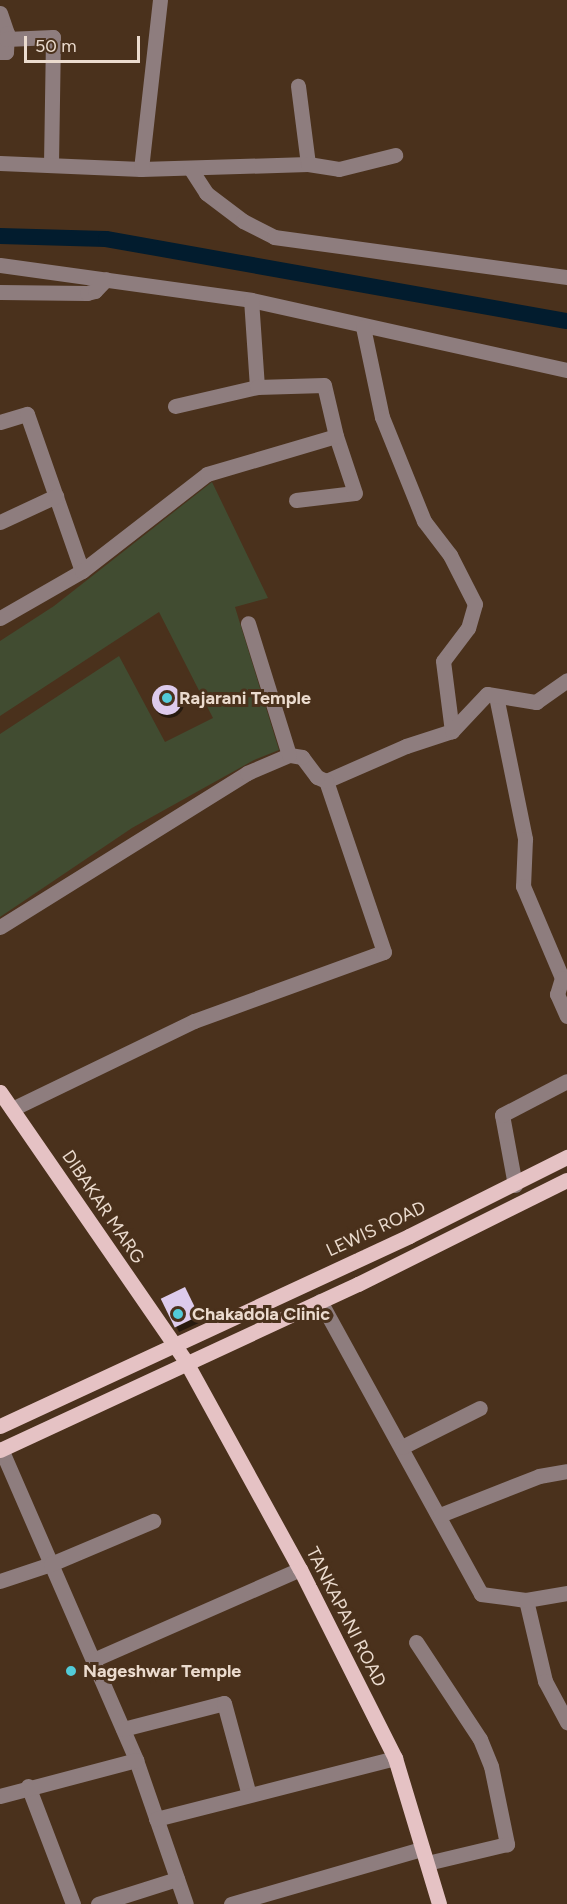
<!DOCTYPE html>
<html>
<head>
<meta charset="utf-8">
<style>
  body { margin:0 }
  #map { position:relative; width:567px; height:1904px; overflow:hidden; background:#4a311c; font-family:Figtree,sans-serif }
  div>[style] { position:absolute }
  [style*='--x'] { left:calc(var(--x)*1px); top:calc(var(--y)*1px); width:calc(var(--w)*1px); rotate:calc(var(--a)*1deg) }
  .green>* { inset:0; background:#414c31 }
  .shadow>* { inset:0; background:#0007 }
  .round { border-radius:50% }
  .canal>* { height:16px; margin:-8px; padding:0 8px; transform-origin:8px; border-radius:8px; background:#021c2e }
  .building>* { inset:0; background:#ddcbec; transform-origin:0 0 }
  .minor>* { height:15px; margin:-7.5px; padding:0 7.5px; transform-origin:7.5px; border-radius:7.5px; background:#8e7d7e }
  .major>* { height:15px; margin:-7.5px; padding:0 7.5px; transform-origin:7.5px; border-radius:7.5px; background:#e5c2c4 }
  .dots>* { width:16px; height:16px; translate:-50% -50%; box-sizing:border-box; border:3px solid #4a311c; border-radius:50% }
  span { translate:-50% -50%; white-space:nowrap; text-align:center; line-height:1.15; -webkit-text-stroke:6px #4a311c; paint-order:stroke }
  .poi-label { font-size:18px; color:#ebdbce; font-weight:700 }
  .left { translate:0 -50%; text-align:left }
  .street-label { font-size:18px; color:#ebdbce }
  .scale { position:absolute; left:24px; top:36px; width:116px; height:27px; box-sizing:border-box; border:3px solid #ebdbce; border-top:0; padding-left:8px; font-size:18px; line-height:21px; white-space:nowrap; color:#ebdbce; -webkit-text-stroke:4px #4a311c; paint-order:stroke }
</style>
</head>
<body>
<div id="map">
  <div class="green">
    <i style="clip-path:polygon(212px 482px,268px 598px,235px 607px,279px 750px,254px 760px,132px 828px,0 917px,0 734px,119px 656px,165px 742px,213px 718px,159px 612px,0 716px,0 641px,54px 606px)"></i>
  </div>
  <div class="shadow">
    <i class="round" style="left:154px;top:688px;width:30px;height:30px"></i>
    <i style="clip-path:polygon(187px 1294px,201px 1322px,179px 1332px,163px 1300px)"></i>
  </div>
  <div class="canal">
    <i style="--x:0;--y:236;--w:106;--a:1.6"></i>
    <i style="--x:106;--y:239;--w:468;--a:10.1"></i>
  </div>
  <div class="building">
    <i class="round" style="left:152px;top:685px;width:30px;height:30px"></i>
    <i style="left:185px;top:1287px;width:32px;height:27px;rotate:64deg"></i>
  </div>
  <div class="minor">
    <i style="--x:0;--y:13;--w:21;--a:71"></i>
    <i style="--x:7;--y:33;--w:19;--a:93"></i>
    <i style="--x:6;--y:52;--w:6;--a:180"></i>
    <i style="--x:6;--y:39;--w:47;--a:-2.4"></i>
    <i style="--x:53;--y:37;--w:126;--a:90.9"></i>
    <i style="--x:0;--y:163;--w:141;--a:2.4"></i>
    <i style="--x:141;--y:169;--w:167;--a:-1.7"></i>
    <i style="--x:308;--y:164;--w:79;--a:-97.3"></i>
    <i style="--x:308;--y:164;--w:31;--a:9"></i>
    <i style="--x:339;--y:169;--w:58;--a:-14"></i>
    <i style="--x:190;--y:168;--w:30;--a:57"></i>
    <i style="--x:206;--y:193;--w:46;--a:37.1"></i>
    <i style="--x:243;--y:221;--w:35;--a:27"></i>
    <i style="--x:274;--y:237;--w:296;--a:7.8"></i>
    <i style="--x:141;--y:169;--w:170;--a:-83.6"></i>
    <i style="--x:0;--y:265;--w:253;--a:7.9"></i>
    <i style="--x:251;--y:300;--w:324;--a:12.5"></i>
    <i style="--x:0;--y:292;--w:87;--a:0.7"></i>
    <i style="--x:87;--y:293;--w:8;--a:-14"></i>
    <i style="--x:95;--y:291;--w:16;--a:-47"></i>
    <i style="--x:363;--y:327;--w:92;--a:78.1"></i>
    <i style="--x:382;--y:417;--w:112;--a:68"></i>
    <i style="--x:424;--y:521;--w:43;--a:52.6"></i>
    <i style="--x:450;--y:555;--w:55;--a:63"></i>
    <i style="--x:475;--y:604;--w:25;--a:106"></i>
    <i style="--x:468;--y:628;--w:41;--a:127.1"></i>
    <i style="--x:443;--y:661;--w:71;--a:82.7"></i>
    <i style="--x:175;--y:406;--w:84;--a:-13"></i>
    <i style="--x:257;--y:387;--w:87;--a:-93.9"></i>
    <i style="--x:0;--y:422;--w:28;--a:-17"></i>
    <i style="--x:27;--y:414;--w:166;--a:70.7"></i>
    <i style="--x:296;--y:500;--w:59;--a:-6.8"></i>
    <i style="--x:355;--y:493;--w:60;--a:-108.4"></i>
    <i style="--x:0;--y:522;--w:62;--a:-24.9"></i>
    <i style="--x:0;--y:618;--w:95;--a:-29.8"></i>
    <i style="--x:82;--y:571;--w:158;--a:-37.8"></i>
    <i style="--x:207;--y:474;--w:134;--a:-16.4"></i>
    <i style="--x:336;--y:436;--w:52;--a:-103.2"></i>
    <i style="--x:324;--y:385;--w:67;--a:178.3"></i>
    <i style="--x:496;--y:696;--w:146;--a:78.5"></i>
    <i style="--x:525;--y:839;--w:47;--a:92.4"></i>
    <i style="--x:523;--y:886;--w:100;--a:67"></i>
    <i style="--x:562;--y:978;--w:17;--a:107"></i>
    <i style="--x:557;--y:994;--w:24;--a:66"></i>
    <i style="--x:326;--y:781;--w:87;--a:-23.6"></i>
    <i style="--x:406;--y:746;--w:48;--a:-18.1"></i>
    <i style="--x:452;--y:731;--w:51;--a:-46.6"></i>
    <i style="--x:487;--y:694;--w:50;--a:9.3"></i>
    <i style="--x:536;--y:702;--w:38;--a:-35"></i>
    <i style="--x:0;--y:927;--w:291;--a:-31.9"></i>
    <i style="--x:247;--y:773;--w:46;--a:-23.2"></i>
    <i style="--x:12;--y:1109;--w:202;--a:-25.8"></i>
    <i style="--x:194;--y:1021;--w:202;--a:-20"></i>
    <i style="--x:384;--y:952;--w:181;--a:-108.7"></i>
    <i style="--x:326;--y:781;--w:10;--a:-156"></i>
    <i style="--x:317;--y:777;--w:25;--a:-127"></i>
    <i style="--x:302;--y:757;--w:13;--a:-171"></i>
    <i style="--x:289;--y:755;--w:138;--a:-107.3"></i>
    <i style="--x:515;--y:1185;--w:71;--a:-100.5"></i>
    <i style="--x:502;--y:1115;--w:73;--a:-27.6"></i>
    <i style="--x:320;--y:1301;--w:334;--a:61.2"></i>
    <i style="--x:481;--y:1594;--w:45;--a:7.6"></i>
    <i style="--x:526;--y:1600;--w:83;--a:76.8"></i>
    <i style="--x:545;--y:1681;--w:47;--a:61.8"></i>
    <i style="--x:402;--y:1447;--w:87;--a:-26.6"></i>
    <i style="--x:1;--y:1449;--w:339;--a:66.5"></i>
    <i style="--x:136;--y:1760;--w:152;--a:70.9"></i>
    <i style="--x:440;--y:1515;--w:106;--a:-21.5"></i>
    <i style="--x:539;--y:1476;--w:28;--a:-10"></i>
    <i style="--x:0;--y:1581;--w:54;--a:-18.4"></i>
    <i style="--x:51;--y:1564;--w:111;--a:-22.9"></i>
    <i style="--x:526;--y:1600;--w:42;--a:-9.7"></i>
    <i style="--x:416;--y:1642;--w:116;--a:56.6"></i>
    <i style="--x:480;--y:1739;--w:29;--a:68"></i>
    <i style="--x:491;--y:1766;--w:80;--a:78.4"></i>
    <i style="--x:507;--y:1844;--w:82;--a:166.6"></i>
    <i style="--x:93;--y:1660;--w:226;--a:-23.7"></i>
    <i style="--x:123;--y:1729;--w:104;--a:-14.4"></i>
    <i style="--x:224;--y:1703;--w:95;--a:74.8"></i>
    <i style="--x:28;--y:1786;--w:126;--a:69.1"></i>
    <i style="--x:0;--y:1796;--w:141;--a:-14.8"></i>
    <i style="--x:156;--y:1819;--w:247;--a:-14.3"></i>
    <i style="--x:98;--y:1904;--w:83;--a:-17.6"></i>
    <i style="--x:231;--y:1904;--w:199;--a:-16.1"></i>
  </div>
  <div class="major">
    <i style="--x:0;--y:1092;--w:328;--a:55.4"></i>
    <i style="--x:186;--y:1362;--w:236;--a:61.2"></i>
    <i style="--x:300;--y:1569;--w:212;--a:63.3"></i>
    <i style="--x:395;--y:1758;--w:152;--a:73.2"></i>
    <i style="--x:0;--y:1426;--w:451;--a:-24.9"></i>
    <i style="--x:409;--y:1236;--w:177;--a:-26.6"></i>
    <i style="--x:0;--y:1450;--w:395;--a:-24.9"></i>
    <i style="--x:358;--y:1284;--w:233;--a:-26.5"></i>
  </div>
  <div class="dots">
    <i style="left:167px;top:698px;background:#52cbd8"></i>
    <i style="left:178px;top:1314px;background:#52cbd8"></i>
    <i style="left:71px;top:1671px;background:#52cbd8"></i>
  </div>
  <div class="poi-label">
    <span class="left" style="left:179px;top:698px">Rajarani Temple</span>
    <span class="left" style="left:192px;top:1314px">Chakadola Clinic</span>
    <span class="left" style="left:83px;top:1671px">Nageshwar Temple</span>
  </div>
  <div class="street-label">
    <span style="left:103px;top:1207px;rotate:56deg">DIBAKAR MARG</span>
    <span style="left:376px;top:1229px;rotate:-25deg">LEWIS ROAD</span>
    <span style="left:346px;top:1617px;rotate:63deg">TANKAPANI ROAD</span>
  </div>
  <div class="scale">50 m</div>
</div>
</body>
</html>
